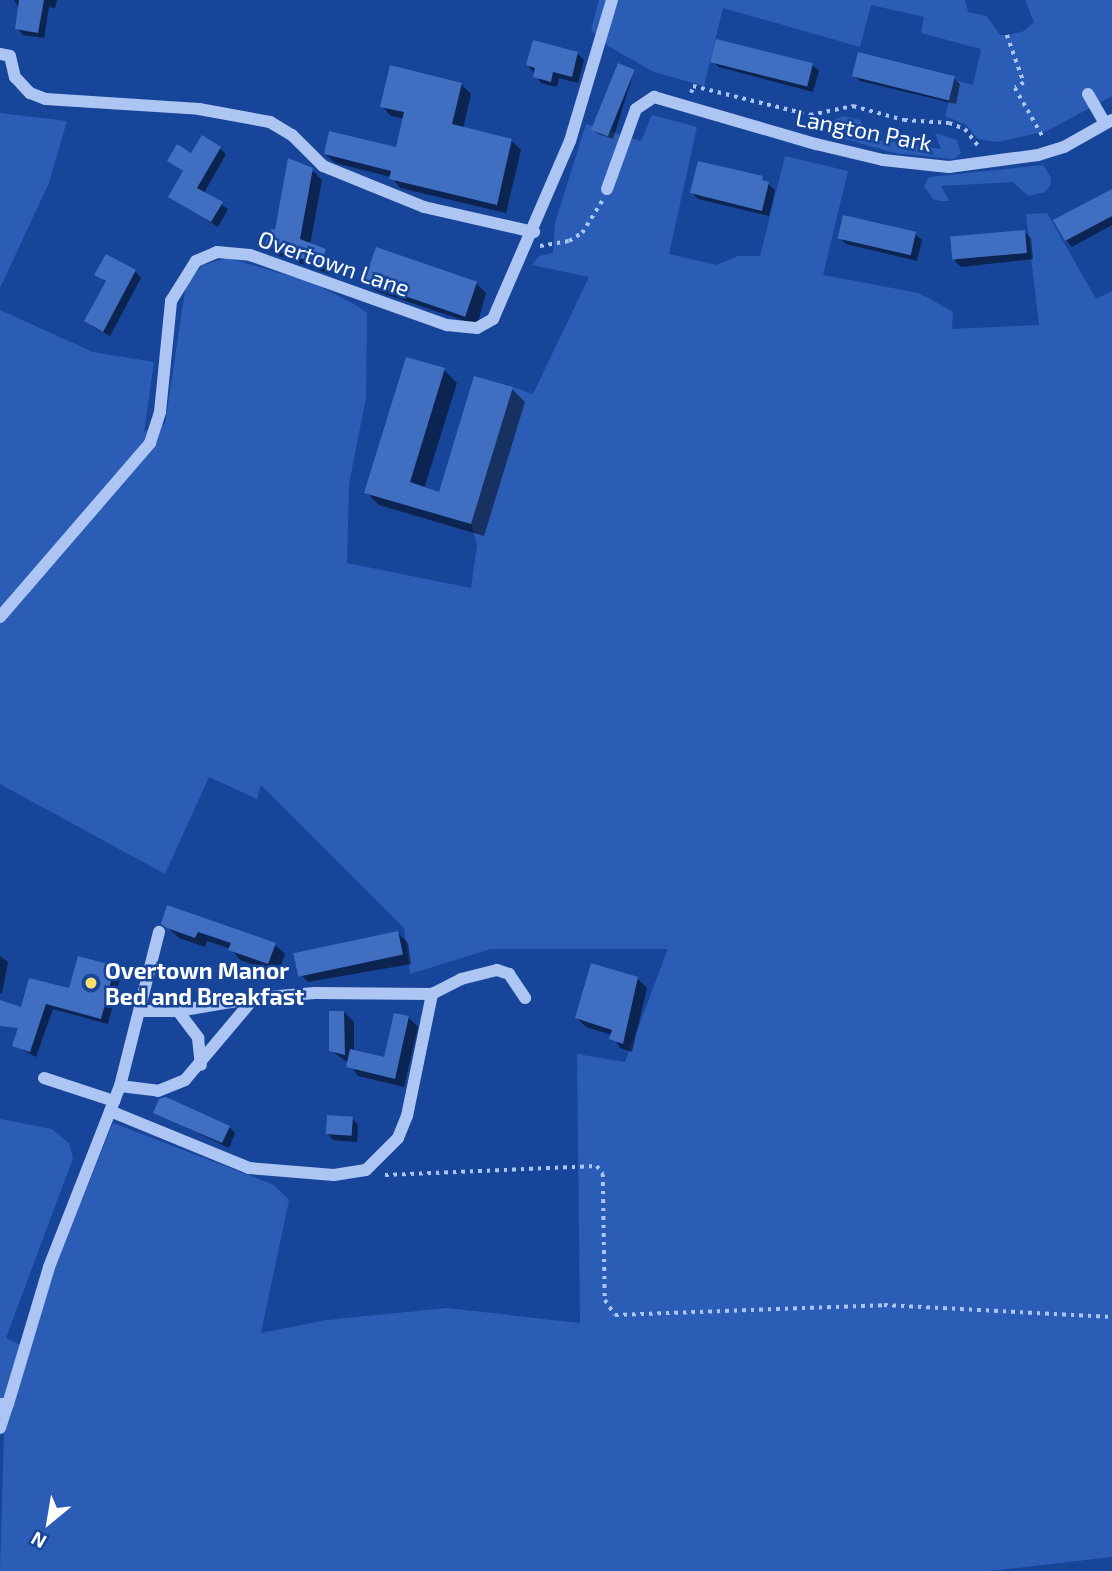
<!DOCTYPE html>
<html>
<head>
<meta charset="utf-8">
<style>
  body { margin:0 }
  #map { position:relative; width:1112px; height:1571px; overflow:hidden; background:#174599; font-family:"Exo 2",sans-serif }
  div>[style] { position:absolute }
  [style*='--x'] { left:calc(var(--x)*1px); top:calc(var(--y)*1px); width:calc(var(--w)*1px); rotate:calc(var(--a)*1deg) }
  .green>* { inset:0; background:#2b5db6 }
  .shadow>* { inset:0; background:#0007 }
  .building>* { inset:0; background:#406ec0; transform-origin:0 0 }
  .path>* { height:3.5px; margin-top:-1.75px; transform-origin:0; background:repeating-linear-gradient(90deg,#acc5f2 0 3.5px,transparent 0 8.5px) }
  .minor>* { height:12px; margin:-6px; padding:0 6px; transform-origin:6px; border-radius:6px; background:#acc5f2 }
  .dots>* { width:19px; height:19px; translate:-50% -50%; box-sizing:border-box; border:4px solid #174599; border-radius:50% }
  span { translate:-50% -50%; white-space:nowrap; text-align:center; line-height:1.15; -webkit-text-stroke:5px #174599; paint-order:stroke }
  .street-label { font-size:23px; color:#fff }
  .poi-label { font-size:23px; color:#fff; font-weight:700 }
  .left { translate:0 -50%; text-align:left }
  .north { position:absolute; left:14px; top:1487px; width:70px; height:70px; -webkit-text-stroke:5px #174599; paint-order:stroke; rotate:210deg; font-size:19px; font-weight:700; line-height:28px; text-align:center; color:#fff }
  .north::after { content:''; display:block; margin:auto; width:24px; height:32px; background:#fff; clip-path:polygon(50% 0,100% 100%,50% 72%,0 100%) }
</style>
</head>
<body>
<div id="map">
  <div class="green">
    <i style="clip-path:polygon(599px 0,965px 0,968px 12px,987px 16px,1000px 35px,1007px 35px,1024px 31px,1034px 22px,1025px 0,1112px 0,1112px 96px,1047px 131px,998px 142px,978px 139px,966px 125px,945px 116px,955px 80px,973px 85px,981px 49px,921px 33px,924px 17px,871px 5px,860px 47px,723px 8px,704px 86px,654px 72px,608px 46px,591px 30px)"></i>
    <i style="clip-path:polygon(0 113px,67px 121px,49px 183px,0 288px)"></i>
    <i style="clip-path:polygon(652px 115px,697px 127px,669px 254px,716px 265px,738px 256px,760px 256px,785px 156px,848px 171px,823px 275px,919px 293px,953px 312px,952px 329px,1039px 325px,1026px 214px,1047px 213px,1096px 299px,1112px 291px,1112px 1557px,990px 1571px,0 1571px,4px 1435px,0 1427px,0 1119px,52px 1129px,69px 1143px,73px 1158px,6px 1338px,23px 1346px,113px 1123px,274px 1185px,289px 1200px,261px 1333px,327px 1320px,447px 1308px,580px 1323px,577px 1054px,625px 1062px,668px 949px,491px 949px,410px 974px,404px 928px,261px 785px,257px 799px,209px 777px,165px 874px,0 784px,0 310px,93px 352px,154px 362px,144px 432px,165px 424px,186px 284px,203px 265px,228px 258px,311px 282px,354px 304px,367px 313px,366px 398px,349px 484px,347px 563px,471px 588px,477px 545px,471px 524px,513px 387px,533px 394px,589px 277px,532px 265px,539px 256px,553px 253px,555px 223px,586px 124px,641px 141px)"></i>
    <i style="clip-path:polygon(843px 116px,860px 120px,871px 139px,941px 149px,935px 133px,957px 140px,961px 153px,954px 159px,894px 153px,828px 134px,830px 122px)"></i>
    <i style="clip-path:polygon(1043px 165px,1051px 177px,1050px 186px,1045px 192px,1028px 196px,1013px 182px,941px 186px,949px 201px,940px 201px,933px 199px,924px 186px,929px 177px)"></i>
  </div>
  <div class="shadow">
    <i style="clip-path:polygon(14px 0,57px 0,55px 8px,49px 7px,44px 38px,23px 35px,17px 28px,20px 10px)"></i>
    <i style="clip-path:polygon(578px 54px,584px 60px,578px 83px,559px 78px,557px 87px,541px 83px,528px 65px)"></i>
    <i style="clip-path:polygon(712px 61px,812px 65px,819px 71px,813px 92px,719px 67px)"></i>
    <i style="clip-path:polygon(634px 71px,613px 139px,598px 134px,595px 131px)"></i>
    <i style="clip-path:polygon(854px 75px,954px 78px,960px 84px,956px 104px,860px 81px)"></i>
    <i style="clip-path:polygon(461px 84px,471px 94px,463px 129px,511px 140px,521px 150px,506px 213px,400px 188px,391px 177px,335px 163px,325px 154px,397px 149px,405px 119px,391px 116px,382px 106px)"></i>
    <i style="clip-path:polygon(220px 148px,226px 154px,204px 193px,228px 209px,218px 227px,170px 197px,184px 172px,169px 161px)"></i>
    <i style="clip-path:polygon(312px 170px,322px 180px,310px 245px,334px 261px,329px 274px,277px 255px,267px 245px)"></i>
    <i style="clip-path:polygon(768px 184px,775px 190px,769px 216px,698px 199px,692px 193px)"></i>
    <i style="clip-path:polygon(1112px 191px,1112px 225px,1072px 247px,1066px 240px)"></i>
    <i style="clip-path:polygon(1024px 231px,1031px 238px,1033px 259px,961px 267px,954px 260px)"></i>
    <i style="clip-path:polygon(915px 234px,922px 240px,917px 261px,846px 244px,840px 238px)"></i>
    <i style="clip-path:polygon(135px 271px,141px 278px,110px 336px,93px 327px,86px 321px,107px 283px,97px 275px)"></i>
    <i style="clip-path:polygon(366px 282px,476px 283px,486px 293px,477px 325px,376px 291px)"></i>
    <i style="clip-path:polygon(444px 370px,457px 383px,424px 489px,440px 494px,512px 389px,525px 402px,484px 536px,379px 505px,366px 492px)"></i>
    <i style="clip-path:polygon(163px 923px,275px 945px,285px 954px,278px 973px,240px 960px,231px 949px,207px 941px,205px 947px,179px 938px)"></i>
    <i style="clip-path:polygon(398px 933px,408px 943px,411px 964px,308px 982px,298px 972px)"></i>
    <i style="clip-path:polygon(0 956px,8px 962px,2px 994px,0 993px)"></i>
    <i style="clip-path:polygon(114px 968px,121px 974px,108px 1024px,53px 1009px,36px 1057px,14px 1045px,20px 1027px,0 1020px,0 1002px,22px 1010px)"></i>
    <i style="clip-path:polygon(637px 978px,647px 988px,632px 1052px,620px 1048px,612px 1035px,586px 1027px,577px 1018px)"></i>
    <i style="clip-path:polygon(344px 1012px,354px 1022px,354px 1051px,385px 1059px,408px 1017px,418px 1027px,404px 1087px,358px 1076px,349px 1063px,331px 1051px)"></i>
    <i style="clip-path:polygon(155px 1112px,229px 1127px,235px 1133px,229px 1148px)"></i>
    <i style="clip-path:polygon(352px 1118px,358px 1125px,357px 1142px,333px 1140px,327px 1133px)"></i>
  </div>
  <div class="building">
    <i style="clip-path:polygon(19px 0,44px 0,38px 33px,15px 29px)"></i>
    <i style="left:716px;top:39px;width:100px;height:24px;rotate:14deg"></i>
    <i style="clip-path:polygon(533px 40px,578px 52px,572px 77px,553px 72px,551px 82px,533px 77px,535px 68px,526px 65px)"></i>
    <i style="left:858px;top:52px;width:100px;height:25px;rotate:14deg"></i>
    <i style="left:618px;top:63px;width:18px;height:72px;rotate:22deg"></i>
    <i style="clip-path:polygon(390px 65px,462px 83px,452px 124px,512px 139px,497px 205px,389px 179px,391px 171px,324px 154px,329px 131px,396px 147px,404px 112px,380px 107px)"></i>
    <i style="clip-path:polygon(202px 135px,221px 147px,197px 188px,223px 202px,211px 222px,168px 197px,183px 171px,167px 161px,177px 144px,191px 153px)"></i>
    <i style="clip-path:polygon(288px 158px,313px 168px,300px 239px,326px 249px,320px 265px,265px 245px,271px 229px,275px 230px)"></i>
    <i style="clip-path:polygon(698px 161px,763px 176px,762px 180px,769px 182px,762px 211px,690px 193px)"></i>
    <i style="clip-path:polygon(1112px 189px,1112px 216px,1065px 241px,1053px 220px)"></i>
    <i style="left:843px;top:215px;width:75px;height:24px;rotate:13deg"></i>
    <i style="left:1025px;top:230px;width:23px;height:75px;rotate:85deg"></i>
    <i style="left:376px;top:247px;width:107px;height:37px;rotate:19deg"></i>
    <i style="clip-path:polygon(106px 254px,136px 270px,103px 332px,84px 321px,106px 281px,94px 275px)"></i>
    <i style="clip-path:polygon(406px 357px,445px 368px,410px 482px,439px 492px,474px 376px,513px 387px,471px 524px,364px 493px)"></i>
    <i style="clip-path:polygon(167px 905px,276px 943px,268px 964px,228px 950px,231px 943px,198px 932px,195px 938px,167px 928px,161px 924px)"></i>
    <i style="left:398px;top:931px;width:24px;height:107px;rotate:78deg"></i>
    <i style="clip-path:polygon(78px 956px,115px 966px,101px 1019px,46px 1004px,30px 1052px,12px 1046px,18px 1028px,0 1026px,0 1000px,21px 1007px,29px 978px,69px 988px)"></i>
    <i style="clip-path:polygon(591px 963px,638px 977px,623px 1044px,609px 1039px,612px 1030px,575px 1018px)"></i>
    <i style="clip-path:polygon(329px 1011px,344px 1011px,345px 1055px,329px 1051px)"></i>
    <i style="clip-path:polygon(394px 1013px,409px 1016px,395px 1079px,346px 1067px,350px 1049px,384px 1057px)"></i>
    <i style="clip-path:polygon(166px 1097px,230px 1126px,222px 1143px,153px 1113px,159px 1099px)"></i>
    <i style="left:327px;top:1115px;width:26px;height:19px;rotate:4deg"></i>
  </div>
  <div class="path">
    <i style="--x:1007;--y:35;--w:51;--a:70.5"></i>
    <i style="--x:1024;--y:83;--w:10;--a:151"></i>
    <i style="--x:1015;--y:88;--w:56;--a:60.3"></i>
    <i style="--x:691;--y:93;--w:7;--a:-74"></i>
    <i style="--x:693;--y:86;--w:121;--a:13.9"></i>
    <i style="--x:810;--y:115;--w:44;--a:-11.8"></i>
    <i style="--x:853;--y:106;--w:53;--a:15.4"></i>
    <i style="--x:904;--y:120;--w:45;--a:3.8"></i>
    <i style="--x:949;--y:123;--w:17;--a:21"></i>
    <i style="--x:965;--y:129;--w:23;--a:52"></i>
    <i style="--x:540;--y:246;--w:29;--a:-10"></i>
    <i style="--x:569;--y:241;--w:15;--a:-32"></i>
    <i style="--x:582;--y:233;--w:38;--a:-58"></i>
    <i style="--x:385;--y:1175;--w:212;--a:-2.4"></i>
    <i style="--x:597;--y:1166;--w:10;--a:53"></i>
    <i style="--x:603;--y:1174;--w:126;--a:89.1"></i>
    <i style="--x:605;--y:1300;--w:18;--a:56"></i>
    <i style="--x:615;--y:1315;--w:269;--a:-2.1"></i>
    <i style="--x:884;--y:1305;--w:228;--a:3"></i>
  </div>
  <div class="minor">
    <i style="--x:0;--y:54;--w:10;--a:11"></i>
    <i style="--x:10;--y:56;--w:22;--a:77"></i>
    <i style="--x:15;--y:77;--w:22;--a:47"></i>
    <i style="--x:30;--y:93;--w:17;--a:21"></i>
    <i style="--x:46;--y:99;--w:153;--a:3.7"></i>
    <i style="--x:199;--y:109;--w:72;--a:10.4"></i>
    <i style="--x:270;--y:122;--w:26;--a:31"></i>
    <i style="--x:292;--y:135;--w:44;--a:45"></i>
    <i style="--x:323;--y:166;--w:109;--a:22.1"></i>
    <i style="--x:424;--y:207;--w:113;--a:12.8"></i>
    <i style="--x:1088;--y:94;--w:34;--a:60"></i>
    <i style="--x:607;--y:189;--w:85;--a:-70.1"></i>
    <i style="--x:636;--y:109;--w:22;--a:-34"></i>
    <i style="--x:654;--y:97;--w:169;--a:16.2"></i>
    <i style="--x:816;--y:144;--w:69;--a:13.4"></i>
    <i style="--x:883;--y:160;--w:66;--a:6.1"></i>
    <i style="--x:949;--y:167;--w:90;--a:-7.7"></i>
    <i style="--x:1038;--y:155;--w:27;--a:-17"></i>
    <i style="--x:1064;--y:147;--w:55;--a:-29.4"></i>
    <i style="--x:0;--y:617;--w:230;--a:-49.2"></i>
    <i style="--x:150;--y:443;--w:33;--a:-72"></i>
    <i style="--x:160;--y:412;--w:112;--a:-84.3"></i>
    <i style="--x:171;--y:301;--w:47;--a:-58"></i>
    <i style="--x:196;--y:261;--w:23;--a:-23"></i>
    <i style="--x:217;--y:252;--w:33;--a:5"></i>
    <i style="--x:250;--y:255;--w:209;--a:19.6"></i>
    <i style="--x:447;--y:325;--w:30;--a:6"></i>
    <i style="--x:477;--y:328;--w:18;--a:-29"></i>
    <i style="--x:493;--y:319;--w:194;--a:-66.6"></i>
    <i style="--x:570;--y:141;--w:147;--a:-73.4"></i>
    <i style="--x:142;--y:1011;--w:36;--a:0"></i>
    <i style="--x:178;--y:1011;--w:77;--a:-9.7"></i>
    <i style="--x:254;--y:998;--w:61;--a:-4.7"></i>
    <i style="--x:315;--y:993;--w:117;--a:0.5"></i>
    <i style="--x:178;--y:1011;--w:34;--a:53"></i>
    <i style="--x:198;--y:1038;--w:27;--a:84"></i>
    <i style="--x:44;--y:1078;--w:74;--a:18.2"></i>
    <i style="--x:120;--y:1086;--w:38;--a:7"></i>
    <i style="--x:158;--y:1091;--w:29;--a:-22"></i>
    <i style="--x:185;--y:1080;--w:107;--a:-49.9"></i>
    <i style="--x:110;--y:1111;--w:150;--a:22.3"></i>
    <i style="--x:249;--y:1168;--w:85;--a:4.7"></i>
    <i style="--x:334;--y:1175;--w:32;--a:-9"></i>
    <i style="--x:366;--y:1170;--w:45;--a:-45"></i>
    <i style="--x:398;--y:1138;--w:24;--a:-68"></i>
    <i style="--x:407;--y:1116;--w:125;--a:-78.4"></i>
    <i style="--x:432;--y:994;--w:33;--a:-27"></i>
    <i style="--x:461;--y:979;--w:37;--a:-14"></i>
    <i style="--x:497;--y:970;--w:13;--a:18"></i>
    <i style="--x:509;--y:974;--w:29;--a:56"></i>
    <i style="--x:0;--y:1404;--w:8;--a:0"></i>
    <i style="--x:8;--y:1404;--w:143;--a:-73.3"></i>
    <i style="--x:49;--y:1267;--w:194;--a:-68.6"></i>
    <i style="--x:120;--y:1086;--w:159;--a:-75.8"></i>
    <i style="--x:0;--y:1428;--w:25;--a:-72"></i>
  </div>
  <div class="dots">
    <i style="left:91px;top:983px;background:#ffe16c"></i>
  </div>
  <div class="street-label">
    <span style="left:864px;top:130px;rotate:11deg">Langton Park</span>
    <span style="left:334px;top:263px;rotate:19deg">Overtown Lane</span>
  </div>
  <div class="poi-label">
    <span class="left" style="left:105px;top:983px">Overtown Manor<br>Bed and Breakfast</span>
  </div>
  <div class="north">N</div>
</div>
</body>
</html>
